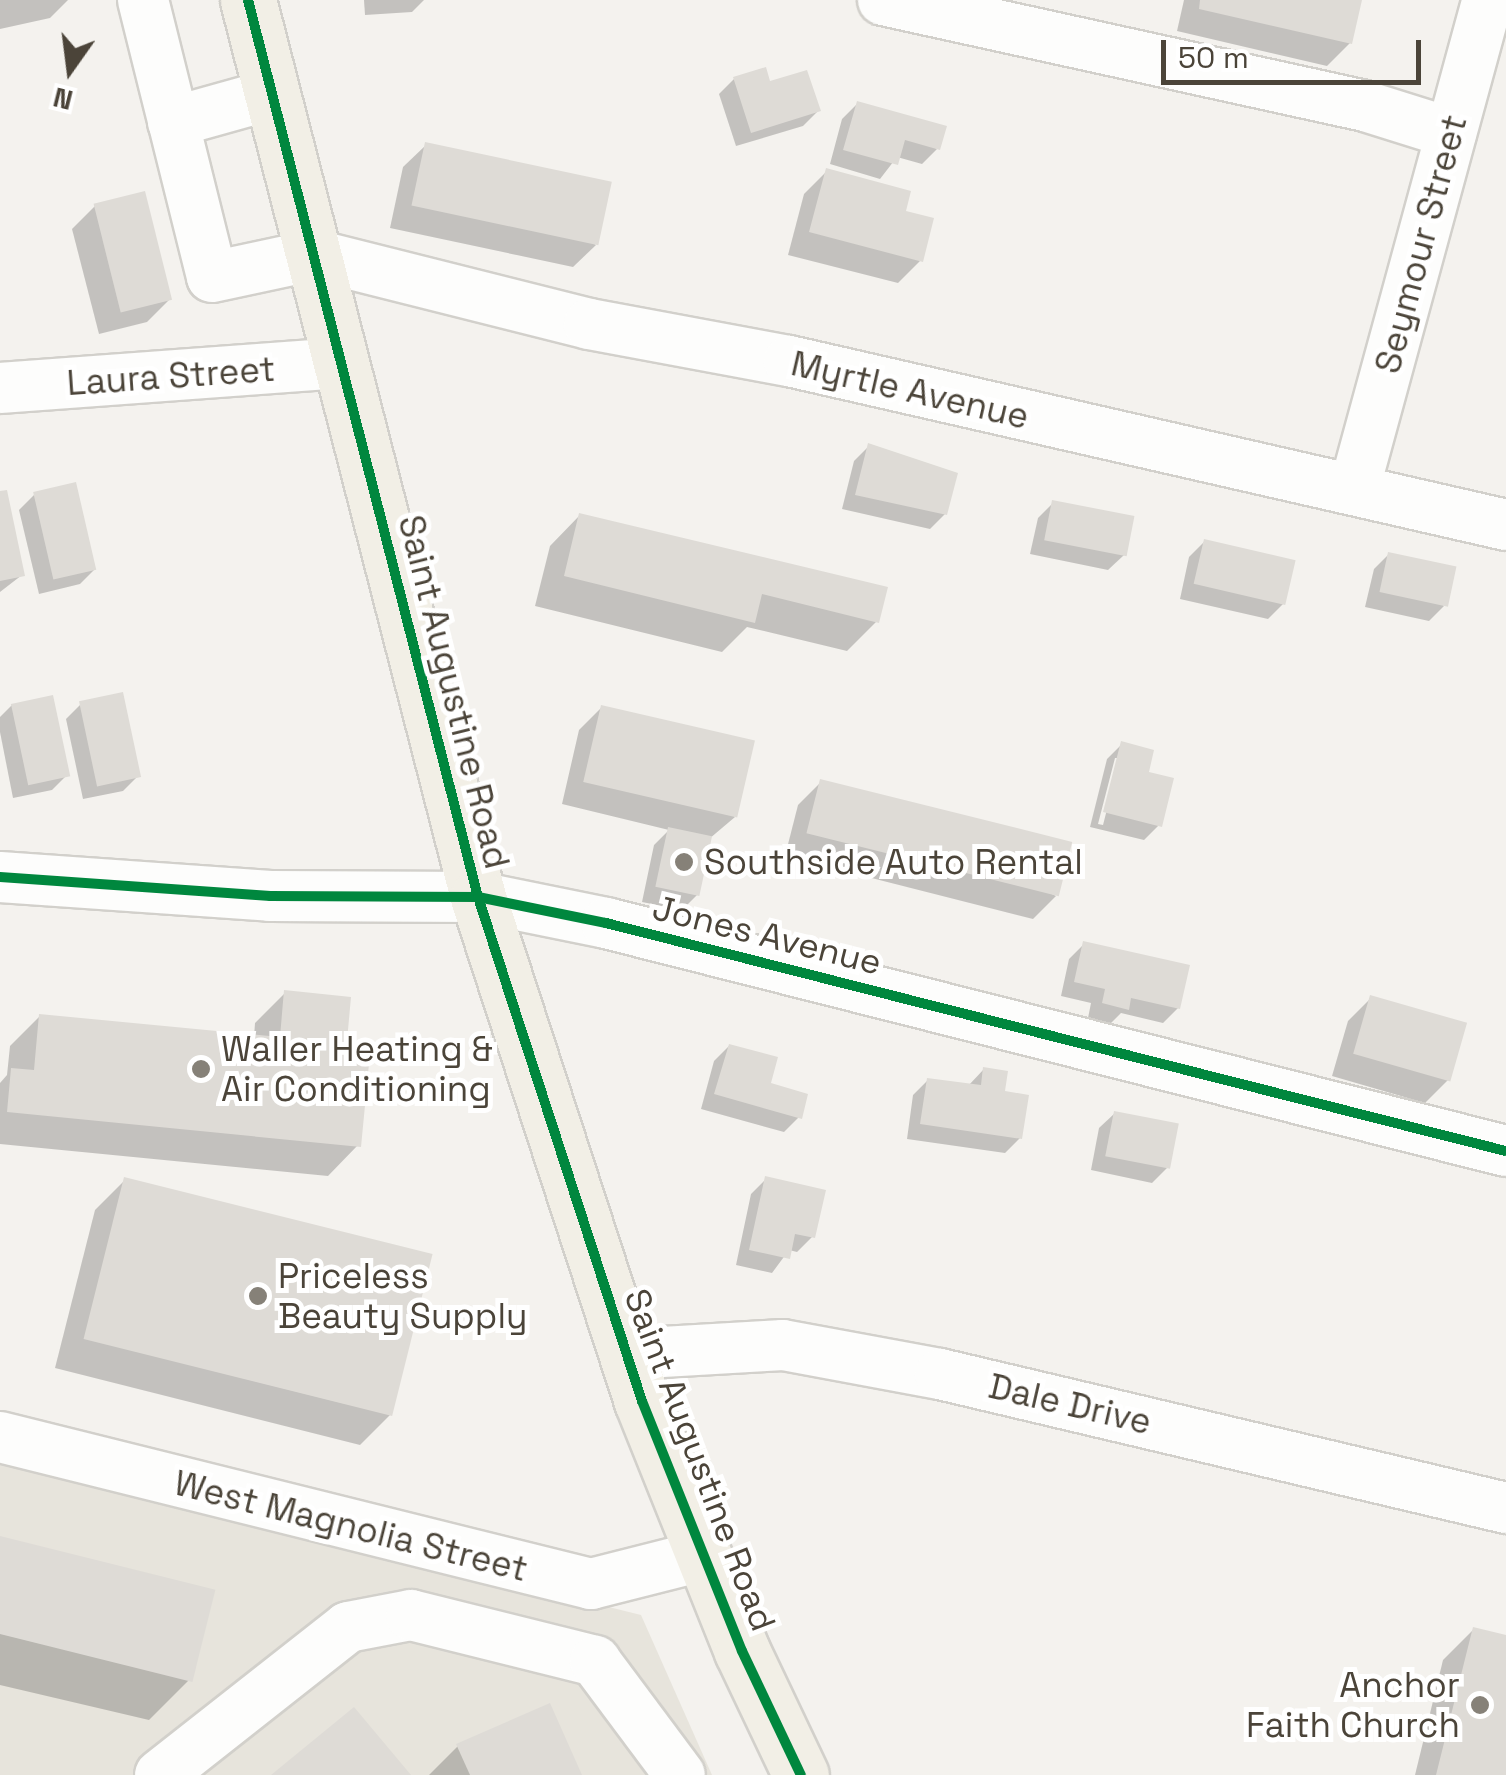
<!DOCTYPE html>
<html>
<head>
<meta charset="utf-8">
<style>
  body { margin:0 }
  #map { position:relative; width:1506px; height:1775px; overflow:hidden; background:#f4f2ee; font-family:"Space Grotesk",sans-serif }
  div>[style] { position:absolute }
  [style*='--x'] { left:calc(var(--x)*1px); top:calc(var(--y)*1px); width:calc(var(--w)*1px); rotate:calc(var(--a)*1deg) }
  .residential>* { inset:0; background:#e7e4dc }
  .shadow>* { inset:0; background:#0003 }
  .building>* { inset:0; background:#dedbd6; transform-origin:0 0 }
  .roads { filter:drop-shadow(2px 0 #d2d0cb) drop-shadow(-2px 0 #d2d0cb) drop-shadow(0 2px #d2d0cb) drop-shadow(0 -2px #d2d0cb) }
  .minor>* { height:50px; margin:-25px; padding:0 25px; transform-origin:25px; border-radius:25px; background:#fdfdfc }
  .major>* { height:55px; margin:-27.5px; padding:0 27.5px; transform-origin:27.5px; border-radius:27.5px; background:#f2efe6 }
  .cycleway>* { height:10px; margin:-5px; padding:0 5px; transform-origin:5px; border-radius:5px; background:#00873e }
  .dots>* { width:28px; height:28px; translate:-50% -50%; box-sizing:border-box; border:5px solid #fff; border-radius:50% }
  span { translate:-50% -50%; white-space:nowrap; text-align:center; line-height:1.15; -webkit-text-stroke:10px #fff; paint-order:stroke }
  .street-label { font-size:35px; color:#4b4439 }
  .poi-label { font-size:35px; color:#4b4439 }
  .left { translate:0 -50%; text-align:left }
  .right { translate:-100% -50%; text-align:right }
  .north { position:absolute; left:20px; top:20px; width:100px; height:100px; -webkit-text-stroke:8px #fff; paint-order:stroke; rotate:194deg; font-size:28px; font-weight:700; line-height:40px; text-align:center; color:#4b4439 }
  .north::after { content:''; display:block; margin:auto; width:35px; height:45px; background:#4b4439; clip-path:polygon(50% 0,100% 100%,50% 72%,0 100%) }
  .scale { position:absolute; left:1161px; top:40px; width:260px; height:45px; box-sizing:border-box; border:5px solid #4b4439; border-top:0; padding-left:12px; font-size:30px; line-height:35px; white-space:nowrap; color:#4b4439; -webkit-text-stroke:8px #fff; paint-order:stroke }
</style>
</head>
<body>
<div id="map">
  <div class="residential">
    <i style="clip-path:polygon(0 1456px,641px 1615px,712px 1775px,0 1775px)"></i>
  </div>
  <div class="shadow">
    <i style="clip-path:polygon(0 0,68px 0,50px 18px,0 29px)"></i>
    <i style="clip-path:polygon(364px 0,424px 0,412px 12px,365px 15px)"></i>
    <i style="clip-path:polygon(1184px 0,1360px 0,1350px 43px,1327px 66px,1177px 31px)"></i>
    <i style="clip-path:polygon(734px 79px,768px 84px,818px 111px,803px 126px,736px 146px,719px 94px)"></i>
    <i style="clip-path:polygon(857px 104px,937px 149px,922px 164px,897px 157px,880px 179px,830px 164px,842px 119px)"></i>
    <i style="clip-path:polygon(426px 145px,596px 245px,573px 267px,390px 228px,403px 167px)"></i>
    <i style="clip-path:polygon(827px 171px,902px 212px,921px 260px,898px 283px,788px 255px,804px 194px)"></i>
    <i style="clip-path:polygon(95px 206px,170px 299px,147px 322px,99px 334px,72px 229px)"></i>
    <i style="clip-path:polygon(869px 446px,945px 514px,930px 529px,842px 509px,854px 461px)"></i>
    <i style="clip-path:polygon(0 494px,22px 575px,0 592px)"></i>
    <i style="clip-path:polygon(34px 495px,95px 569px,80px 584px,39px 594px,19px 510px)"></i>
    <i style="clip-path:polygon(1053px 503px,1124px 555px,1108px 570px,1030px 554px,1038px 518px)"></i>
    <i style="clip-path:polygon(580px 515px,877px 621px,847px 651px,747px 627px,722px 652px,535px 606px,550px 546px)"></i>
    <i style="clip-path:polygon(1204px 542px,1283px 604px,1268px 619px,1180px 599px,1189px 557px)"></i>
    <i style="clip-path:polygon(1389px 554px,1444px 606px,1429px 621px,1365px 607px,1374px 569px)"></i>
    <i style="clip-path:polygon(81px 704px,138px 776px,123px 791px,83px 799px,66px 719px)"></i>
    <i style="clip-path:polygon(12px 705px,67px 775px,52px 790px,13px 798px,0 732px,0 717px)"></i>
    <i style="clip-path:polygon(602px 707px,735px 817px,709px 839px,697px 895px,682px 910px,642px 902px,654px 845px,669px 830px,562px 804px,579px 730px)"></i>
    <i style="clip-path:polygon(evenodd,1122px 744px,1146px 774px,1159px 825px,1144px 840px,1090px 827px,1107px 759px,1122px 744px,1115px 758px,1120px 758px,1103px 825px,1098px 824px,1115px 758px)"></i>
    <i style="clip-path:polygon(821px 782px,1056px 896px,1033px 919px,785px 856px,798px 805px)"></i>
    <i style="clip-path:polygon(1084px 944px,1178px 1008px,1163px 1023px,1121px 1013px,1111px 1023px,1088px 1018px,1091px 1003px,1061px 996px,1069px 959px)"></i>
    <i style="clip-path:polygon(285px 993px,345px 1043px,358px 1145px,328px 1176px,0 1144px,0 1083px,7px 1075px,10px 1046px,40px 1016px,254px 1037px,255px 1023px)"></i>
    <i style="clip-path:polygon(1371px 998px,1448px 1080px,1425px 1103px,1332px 1076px,1348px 1021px)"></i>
    <i style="clip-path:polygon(729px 1046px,799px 1117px,784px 1132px,701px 1109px,714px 1061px)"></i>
    <i style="clip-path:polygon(984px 1069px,1002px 1093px,1020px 1138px,1005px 1153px,907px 1139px,913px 1095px,928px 1080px,968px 1086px)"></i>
    <i style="clip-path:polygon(1115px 1113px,1167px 1168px,1152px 1183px,1091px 1170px,1099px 1128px)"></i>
    <i style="clip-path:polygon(766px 1179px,812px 1237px,797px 1252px,789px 1250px,772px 1273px,736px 1265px,751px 1194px)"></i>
    <i style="clip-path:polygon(125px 1180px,390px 1415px,360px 1445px,55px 1368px,95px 1210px)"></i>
    <i style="clip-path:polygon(0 1538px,192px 1677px,149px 1720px,0 1685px)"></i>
    <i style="clip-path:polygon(1473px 1630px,1506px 1638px,1506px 1775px,1415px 1775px,1443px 1660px)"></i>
    <i style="clip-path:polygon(458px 1746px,579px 1775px,429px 1775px)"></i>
  </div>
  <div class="building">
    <i style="clip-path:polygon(1200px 0,1362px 0,1352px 44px,1199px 9px)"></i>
    <i style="clip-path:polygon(766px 67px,770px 81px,807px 70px,821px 111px,751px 133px,733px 77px)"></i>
    <i style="clip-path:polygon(857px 101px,947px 126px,940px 150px,905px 140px,898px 165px,843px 150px)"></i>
    <i style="left:425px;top:142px;width:191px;height:65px;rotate:12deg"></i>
    <i style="clip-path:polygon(826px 168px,911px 191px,906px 211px,934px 218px,923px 262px,809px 232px)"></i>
    <i style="left:145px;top:191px;width:112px;height:53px;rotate:76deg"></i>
    <i style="clip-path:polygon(868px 443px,958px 473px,947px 515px,855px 495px)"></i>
    <i style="left:76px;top:482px;width:90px;height:44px;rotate:77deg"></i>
    <i style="clip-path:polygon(7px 490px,25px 576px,0 581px,0 491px)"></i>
    <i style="left:1052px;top:500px;width:84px;height:41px;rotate:11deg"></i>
    <i style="clip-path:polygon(579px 513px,888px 587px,879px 623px,762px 594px,755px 623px,564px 576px)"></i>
    <i style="left:1204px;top:539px;width:94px;height:46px;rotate:13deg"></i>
    <i style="left:1388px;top:552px;width:70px;height:41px;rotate:12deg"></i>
    <i style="left:123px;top:692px;width:87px;height:45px;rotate:78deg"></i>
    <i style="left:53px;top:695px;width:83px;height:43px;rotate:78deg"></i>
    <i style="left:601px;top:705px;width:158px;height:79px;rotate:13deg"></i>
    <i style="clip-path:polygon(1121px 741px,1154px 750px,1149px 772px,1174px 778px,1162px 827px,1103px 812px)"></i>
    <i style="left:820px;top:779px;width:260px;height:56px;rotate:14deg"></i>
    <i style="left:668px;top:827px;width:45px;height:61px;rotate:12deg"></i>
    <i style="clip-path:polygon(1083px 941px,1190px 965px,1180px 1009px,1131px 998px,1129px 1010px,1102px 1003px,1105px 989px,1074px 982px)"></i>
    <i style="clip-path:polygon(284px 990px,351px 997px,347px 1041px,371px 1043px,361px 1147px,7px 1112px,11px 1068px,34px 1070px,39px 1014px,280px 1037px)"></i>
    <i style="left:1370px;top:995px;width:101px;height:61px;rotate:16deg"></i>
    <i style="clip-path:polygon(729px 1044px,778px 1057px,771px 1083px,808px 1094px,802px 1119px,714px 1094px)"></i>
    <i style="clip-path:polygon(983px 1067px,1008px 1071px,1005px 1091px,1029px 1095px,1022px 1139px,920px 1124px,927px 1078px,981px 1085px)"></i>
    <i style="left:1114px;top:1111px;width:66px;height:46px;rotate:11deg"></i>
    <i style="clip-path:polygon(765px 1176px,826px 1190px,815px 1238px,795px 1234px,790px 1259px,749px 1250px)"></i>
    <i style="left:124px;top:1177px;width:318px;height:167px;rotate:14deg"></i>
    <i style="left:0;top:1536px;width:222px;height:95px;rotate:14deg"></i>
    <i style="clip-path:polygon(1473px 1627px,1506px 1635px,1506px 1775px,1436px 1775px)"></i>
    <i style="clip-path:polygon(550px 1703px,582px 1775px,470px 1775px,456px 1744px)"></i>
    <i style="clip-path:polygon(354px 1707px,411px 1775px,271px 1775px)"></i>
  </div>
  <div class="roads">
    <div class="minor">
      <i style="--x:143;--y:0;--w:285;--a:76"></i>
      <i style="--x:212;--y:277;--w:105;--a:-12.1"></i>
      <i style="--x:315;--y:255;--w:283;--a:14.1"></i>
      <i style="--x:589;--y:324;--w:203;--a:10.5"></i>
      <i style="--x:789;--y:361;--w:736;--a:12.88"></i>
      <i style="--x:883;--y:0;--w:497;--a:12.4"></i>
      <i style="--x:1368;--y:107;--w:87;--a:17.4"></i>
      <i style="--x:173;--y:122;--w:104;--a:-15.6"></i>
      <i style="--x:0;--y:388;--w:344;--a:-4.2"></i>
      <i style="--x:1355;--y:486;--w:502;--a:-74.74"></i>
      <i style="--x:0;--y:877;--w:271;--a:4"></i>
      <i style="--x:270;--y:896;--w:208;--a:0.3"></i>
      <i style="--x:478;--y:897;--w:131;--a:11.5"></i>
      <i style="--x:606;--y:923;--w:928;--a:14.22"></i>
      <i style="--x:628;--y:1354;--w:155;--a:-3.3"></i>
      <i style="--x:783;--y:1345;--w:160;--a:10.5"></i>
      <i style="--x:940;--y:1374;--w:582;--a:13.32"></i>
      <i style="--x:0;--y:1437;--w:609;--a:13.97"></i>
      <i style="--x:591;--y:1584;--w:114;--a:-14.2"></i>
      <i style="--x:160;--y:1775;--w:239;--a:-38.2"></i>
      <i style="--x:348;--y:1627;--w:64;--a:-10.8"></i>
      <i style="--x:411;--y:1615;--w:190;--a:14"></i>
      <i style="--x:595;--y:1661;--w:142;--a:53.3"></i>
    </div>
    <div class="major">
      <i style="--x:248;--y:0;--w:926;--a:75.62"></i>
      <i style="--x:478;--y:897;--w:530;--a:71.98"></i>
      <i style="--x:642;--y:1401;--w:269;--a:68.2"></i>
      <i style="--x:742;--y:1651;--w:137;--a:64.6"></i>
    </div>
  </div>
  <div class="cycleway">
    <i style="--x:248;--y:0;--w:926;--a:75.62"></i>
    <i style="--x:478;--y:897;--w:530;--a:71.98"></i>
    <i style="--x:642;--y:1401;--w:269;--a:68.2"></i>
    <i style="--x:742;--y:1651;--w:137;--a:64.6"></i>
    <i style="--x:0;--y:877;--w:271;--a:4"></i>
    <i style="--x:270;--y:896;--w:208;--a:0.3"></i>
    <i style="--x:478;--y:897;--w:131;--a:11.5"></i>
    <i style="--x:606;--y:923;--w:928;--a:14.22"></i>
  </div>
  <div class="dots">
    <i style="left:684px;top:862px;background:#868178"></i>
    <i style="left:201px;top:1069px;background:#868178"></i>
    <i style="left:258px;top:1296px;background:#868178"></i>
    <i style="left:1480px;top:1705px;background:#868178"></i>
  </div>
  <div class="street-label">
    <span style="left:1421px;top:244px;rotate:-75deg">Seymour Street</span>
    <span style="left:171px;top:376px;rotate:-4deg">Laura Street</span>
    <span style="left:910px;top:390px;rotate:13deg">Myrtle Avenue</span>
    <span style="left:454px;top:692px;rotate:76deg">Saint Augustine Road</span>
    <span style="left:767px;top:935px;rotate:14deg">Jones Avenue</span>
    <span style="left:1070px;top:1404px;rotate:13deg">Dale Drive</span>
    <span style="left:700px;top:1460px;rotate:69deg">Saint Augustine Road</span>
    <span style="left:351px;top:1526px;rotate:14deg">West Magnolia Street</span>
  </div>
  <div class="poi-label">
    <span class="left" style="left:704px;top:862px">Southside Auto Rental</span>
    <span class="left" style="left:221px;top:1069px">Waller Heating &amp;<br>Air Conditioning</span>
    <span class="left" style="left:278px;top:1296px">Priceless<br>Beauty Supply</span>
    <span class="right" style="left:1460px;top:1705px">Anchor<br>Faith Church</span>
  </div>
  <div class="north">N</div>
  <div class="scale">50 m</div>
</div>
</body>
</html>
